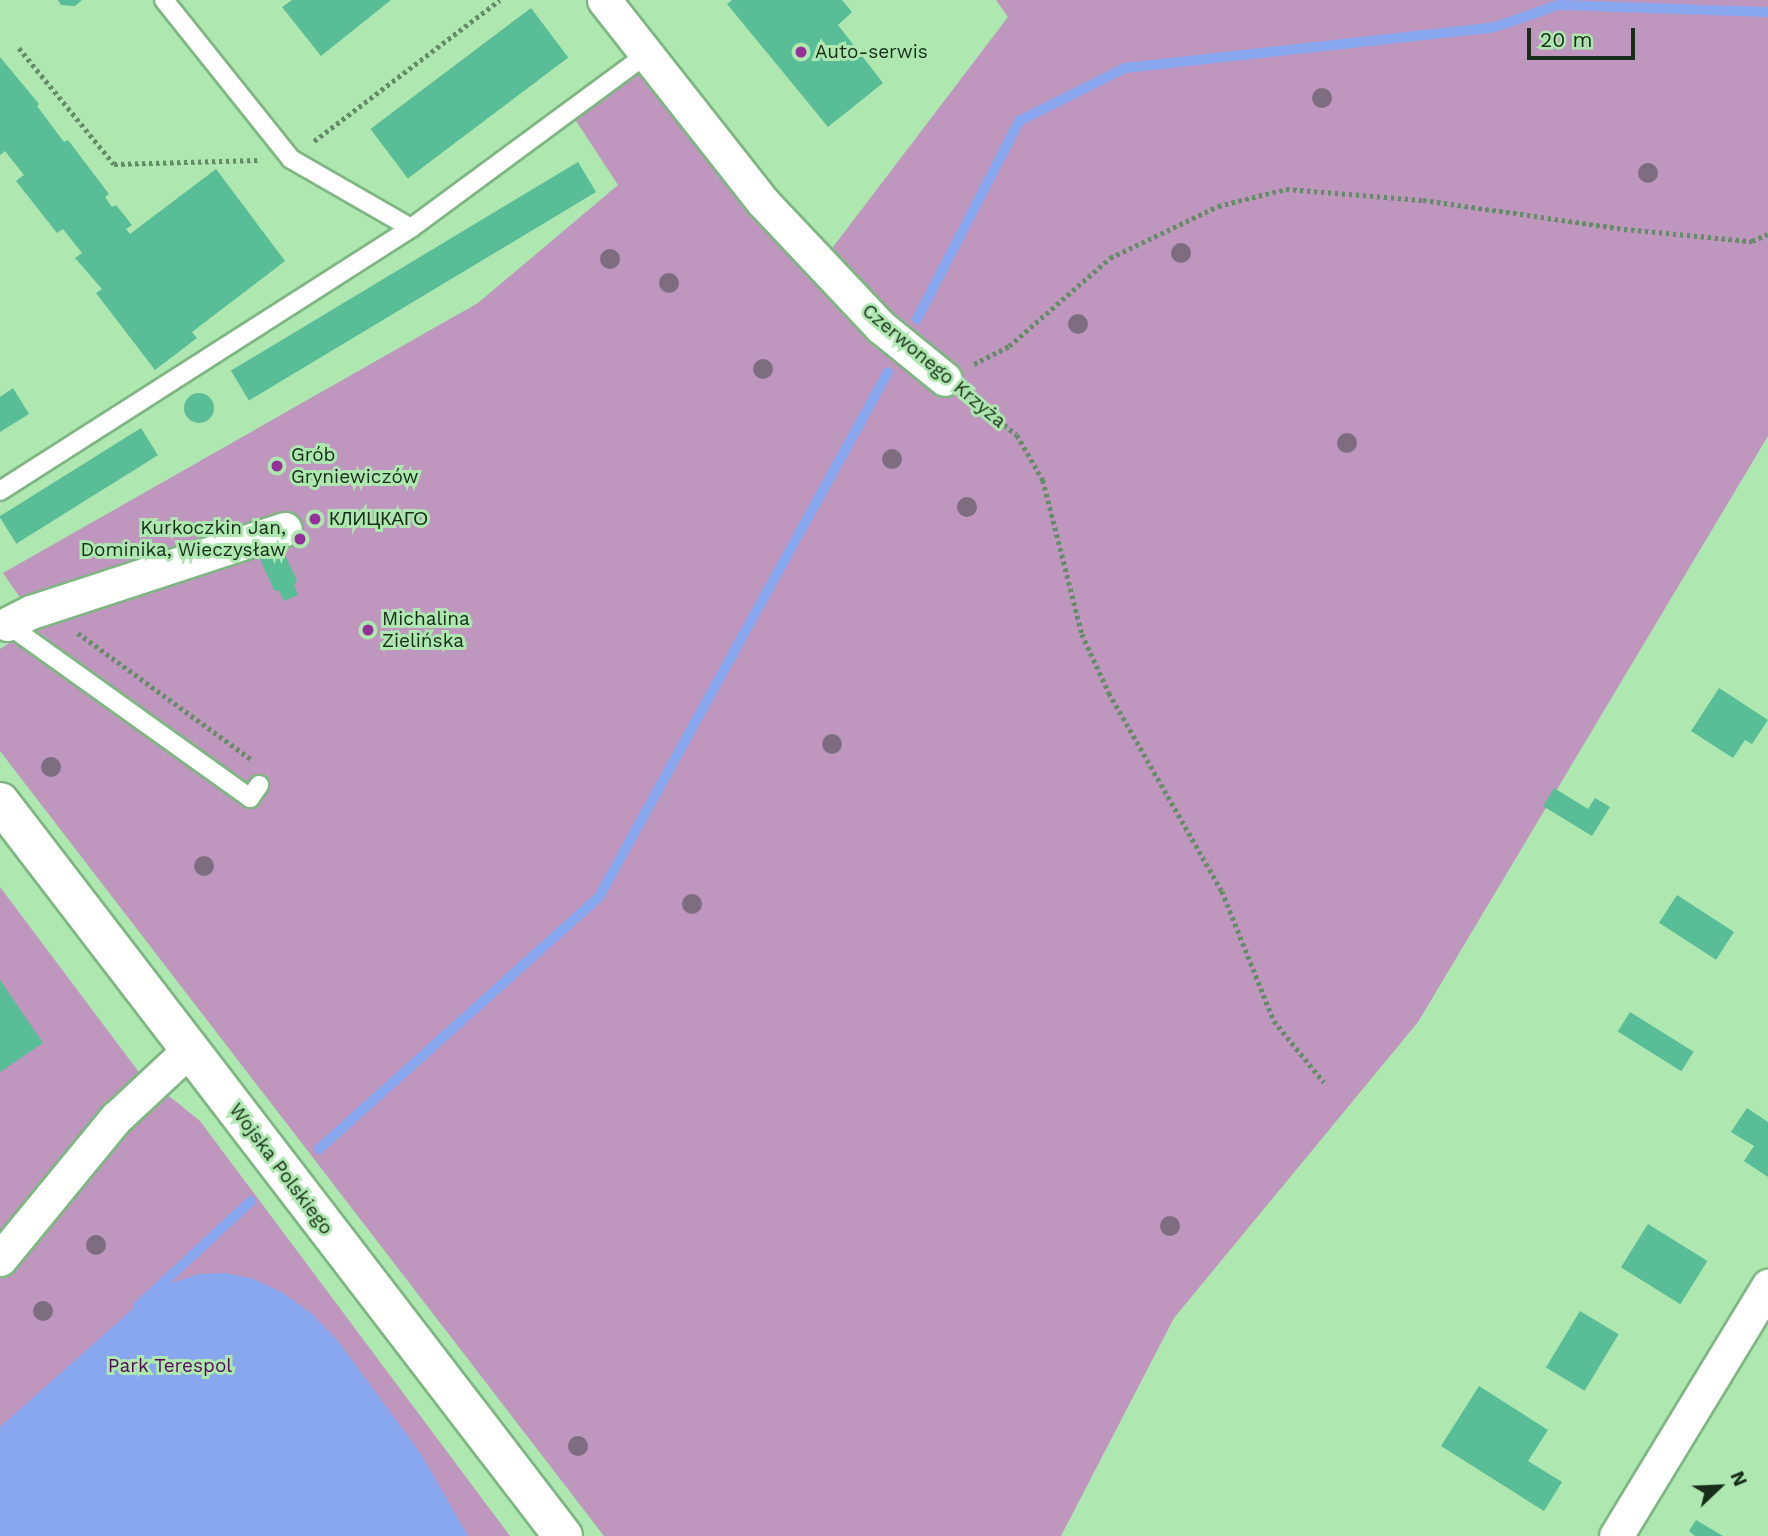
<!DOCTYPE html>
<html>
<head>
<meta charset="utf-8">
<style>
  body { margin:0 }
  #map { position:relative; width:1768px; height:1536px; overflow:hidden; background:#aee7b0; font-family:"Work Sans",sans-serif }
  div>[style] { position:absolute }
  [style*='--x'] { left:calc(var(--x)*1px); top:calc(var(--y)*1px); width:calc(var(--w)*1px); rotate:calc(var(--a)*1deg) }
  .green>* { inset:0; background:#be96be }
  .water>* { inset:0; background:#88a7ef }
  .stream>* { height:10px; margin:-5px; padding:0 5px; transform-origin:5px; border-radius:5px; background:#88a7ef }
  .building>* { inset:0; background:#59bd97; transform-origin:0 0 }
  .round { border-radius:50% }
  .path>* { height:4.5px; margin-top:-2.25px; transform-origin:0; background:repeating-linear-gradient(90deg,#648c66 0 3.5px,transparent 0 7px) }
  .roads { filter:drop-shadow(2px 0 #7eb682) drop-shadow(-2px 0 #7eb682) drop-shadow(0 2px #7eb682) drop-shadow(0 -2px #7eb682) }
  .lane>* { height:18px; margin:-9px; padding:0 9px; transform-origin:9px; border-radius:9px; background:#fff }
  .street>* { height:33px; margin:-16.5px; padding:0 16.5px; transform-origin:16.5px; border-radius:16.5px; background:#fff }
  .secondary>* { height:38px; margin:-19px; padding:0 19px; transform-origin:19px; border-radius:19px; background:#fff }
  .trees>* { width:20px; height:20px; margin:-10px; border-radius:50%; background:#7e6d81 }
  .dots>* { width:19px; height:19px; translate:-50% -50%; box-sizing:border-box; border:4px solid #aee7b0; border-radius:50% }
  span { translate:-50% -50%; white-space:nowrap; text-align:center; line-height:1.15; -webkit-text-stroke:6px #aee7b0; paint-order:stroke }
  .poi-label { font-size:19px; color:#172d18 }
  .left { translate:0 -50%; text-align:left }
  .right { translate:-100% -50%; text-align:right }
  .street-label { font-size:19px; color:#172d18 }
  .park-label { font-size:19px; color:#560a5a }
  .north { position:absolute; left:1684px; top:1452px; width:70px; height:70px; -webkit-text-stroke:5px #aee7b0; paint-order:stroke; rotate:67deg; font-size:19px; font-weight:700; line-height:28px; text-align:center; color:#172d18 }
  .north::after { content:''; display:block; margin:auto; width:24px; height:32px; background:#172d18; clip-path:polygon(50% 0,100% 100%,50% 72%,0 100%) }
  .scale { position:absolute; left:1527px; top:28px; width:108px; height:32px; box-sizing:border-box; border:4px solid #172d18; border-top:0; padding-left:9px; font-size:21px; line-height:24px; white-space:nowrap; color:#172d18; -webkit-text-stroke:5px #aee7b0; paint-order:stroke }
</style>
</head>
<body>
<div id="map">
  <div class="green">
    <i style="clip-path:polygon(996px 0,1768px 0,1768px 436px,1418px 1022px,1174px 1318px,1061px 1536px,604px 1536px,0 751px,0 649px,38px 624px,3px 573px,478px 303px,618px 185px,567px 107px,635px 62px,814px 272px,1008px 17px)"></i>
    <i style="clip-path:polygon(0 887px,138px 1071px,200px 1121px,510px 1536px,0 1536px)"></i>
  </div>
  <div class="water">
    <i style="clip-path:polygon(225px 1273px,254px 1279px,283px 1293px,311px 1313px,338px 1341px,421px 1454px,468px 1536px,0 1536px,0 1427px,146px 1297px,171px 1283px,199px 1274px)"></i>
  </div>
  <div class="stream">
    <i style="--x:917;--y:319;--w:223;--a:-62.7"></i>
    <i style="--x:1019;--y:121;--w:119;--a:-26.6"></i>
    <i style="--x:1125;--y:68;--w:372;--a:-6.3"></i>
    <i style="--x:1495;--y:27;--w:67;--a:-19.2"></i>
    <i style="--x:1558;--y:5;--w:210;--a:1.9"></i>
    <i style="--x:319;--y:1149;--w:377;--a:-42"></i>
    <i style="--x:599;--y:897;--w:599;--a:-61.17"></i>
    <i style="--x:138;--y:1306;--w:154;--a:-42.9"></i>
  </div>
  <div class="building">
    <i style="clip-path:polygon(58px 0,82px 0,75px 6px,61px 5px)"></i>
    <i style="clip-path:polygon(292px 0,391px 0,321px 56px,282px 7px)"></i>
    <i style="clip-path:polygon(732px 0,842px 0,852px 12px,838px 25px,883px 83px,828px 127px,727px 4px)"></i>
    <i style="left:531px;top:8px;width:62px;height:201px;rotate:53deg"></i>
    <i style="clip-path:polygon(0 57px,39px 104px,37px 106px,64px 142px,68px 140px,109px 194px,105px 197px,112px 207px,116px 205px,132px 225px,126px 229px,130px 234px,216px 169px,285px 261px,192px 332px,197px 338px,155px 370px,96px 293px,102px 289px,75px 258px,82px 253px,63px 229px,57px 233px,16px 181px,24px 175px,5px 151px,0 155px)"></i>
    <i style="left:578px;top:162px;width:35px;height:405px;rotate:59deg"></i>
    <i style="clip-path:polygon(13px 388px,29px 414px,0 432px,0 397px)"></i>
    <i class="round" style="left:184px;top:393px;width:30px;height:30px"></i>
    <i style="left:141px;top:428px;width:32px;height:167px;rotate:58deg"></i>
    <i style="clip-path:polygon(281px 547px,297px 580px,294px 585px,298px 595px,284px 601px,279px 591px,274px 590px,259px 557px,265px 554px,263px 548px)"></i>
    <i style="clip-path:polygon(1719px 688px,1768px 720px,1752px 744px,1745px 740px,1733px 758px,1691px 731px)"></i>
    <i style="clip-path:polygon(1554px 788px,1588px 809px,1595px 798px,1610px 807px,1592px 836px,1543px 806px)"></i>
    <i style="left:1677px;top:895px;width:68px;height:33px;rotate:33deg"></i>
    <i style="clip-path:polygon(0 980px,43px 1043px,0 1072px)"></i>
    <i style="left:1630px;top:1012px;width:75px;height:23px;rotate:32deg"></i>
    <i style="clip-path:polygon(1747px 1108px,1768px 1122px,1768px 1177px,1744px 1161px,1754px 1146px,1731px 1132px)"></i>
    <i style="left:1648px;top:1224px;width:70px;height:51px;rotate:32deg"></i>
    <i style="left:1580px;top:1311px;width:45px;height:66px;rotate:31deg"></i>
    <i style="clip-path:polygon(1479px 1386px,1548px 1430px,1528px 1461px,1562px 1482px,1544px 1511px,1441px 1446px)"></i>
    <i style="clip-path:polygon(1696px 1520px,1723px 1536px,1695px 1536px,1689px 1531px)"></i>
  </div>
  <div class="path">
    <i style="--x:19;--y:48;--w:150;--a:50.7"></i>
    <i style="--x:114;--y:164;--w:145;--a:-1.6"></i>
    <i style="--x:314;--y:141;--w:233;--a:-37.2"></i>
    <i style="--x:974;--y:364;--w:39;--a:-27"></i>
    <i style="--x:1009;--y:346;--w:134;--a:-41.1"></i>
    <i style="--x:1110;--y:258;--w:120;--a:-25.7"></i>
    <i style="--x:1218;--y:206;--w:70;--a:-14"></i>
    <i style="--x:1286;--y:189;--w:137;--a:4.6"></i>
    <i style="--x:1423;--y:200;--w:203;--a:8.2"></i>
    <i style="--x:1624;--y:229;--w:129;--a:5.4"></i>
    <i style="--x:1752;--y:241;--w:17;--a:-24"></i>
    <i style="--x:971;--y:399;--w:58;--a:38"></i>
    <i style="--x:1017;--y:435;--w:52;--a:60"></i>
    <i style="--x:1043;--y:480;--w:159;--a:75.8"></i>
    <i style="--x:1082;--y:634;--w:65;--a:65.4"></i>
    <i style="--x:1109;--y:693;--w:228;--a:60.3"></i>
    <i style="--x:1222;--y:891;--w:140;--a:68.2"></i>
    <i style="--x:1274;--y:1021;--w:79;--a:50.7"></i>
    <i style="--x:78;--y:633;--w:215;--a:36.1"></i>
  </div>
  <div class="roads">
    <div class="lane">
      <i style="--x:164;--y:0;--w:203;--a:51.4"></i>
      <i style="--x:291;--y:159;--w:138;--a:29.9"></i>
      <i style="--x:0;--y:491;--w:488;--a:-32.6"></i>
      <i style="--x:411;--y:228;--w:293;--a:-36.4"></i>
      <i style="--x:3;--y:626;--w:4;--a:-27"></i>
      <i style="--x:7;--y:624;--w:299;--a:35.6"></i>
      <i style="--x:250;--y:798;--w:16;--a:-55"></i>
    </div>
    <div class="street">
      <i style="--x:604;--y:0;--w:257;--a:51.8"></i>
      <i style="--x:763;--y:202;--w:172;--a:46.7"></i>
      <i style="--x:881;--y:327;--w:82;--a:39.1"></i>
      <i style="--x:7;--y:624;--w:27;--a:-27"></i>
      <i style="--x:31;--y:612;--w:267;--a:-18.1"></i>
      <i style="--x:0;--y:1259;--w:183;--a:-50.6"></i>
      <i style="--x:116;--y:1118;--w:101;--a:-43"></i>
      <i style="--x:1616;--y:1536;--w:293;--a:-58.7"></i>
    </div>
    <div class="secondary">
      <i style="--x:0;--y:802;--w:925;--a:52.51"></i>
    </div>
  </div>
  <div class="trees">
    <i style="left:1322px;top:98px"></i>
    <i style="left:1648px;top:173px"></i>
    <i style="left:1181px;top:253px"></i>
    <i style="left:610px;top:259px"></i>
    <i style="left:669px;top:283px"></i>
    <i style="left:1078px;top:324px"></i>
    <i style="left:763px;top:369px"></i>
    <i style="left:1347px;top:443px"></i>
    <i style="left:892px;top:459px"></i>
    <i style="left:967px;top:507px"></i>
    <i style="left:832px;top:744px"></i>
    <i style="left:51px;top:767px"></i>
    <i style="left:204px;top:866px"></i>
    <i style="left:692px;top:904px"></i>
    <i style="left:1170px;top:1226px"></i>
    <i style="left:96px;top:1245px"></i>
    <i style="left:43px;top:1311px"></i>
    <i style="left:578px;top:1446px"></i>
  </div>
  <div class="dots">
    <i style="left:801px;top:52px;background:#943198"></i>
    <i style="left:277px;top:466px;background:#943198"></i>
    <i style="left:315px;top:519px;background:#943198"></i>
    <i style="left:300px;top:539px;background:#943198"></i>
    <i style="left:368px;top:630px;background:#943198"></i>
  </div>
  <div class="poi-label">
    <span class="left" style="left:815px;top:52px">Auto-serwis</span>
    <span class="left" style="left:291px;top:466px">Grób<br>Gryniewiczów</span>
    <span class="left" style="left:329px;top:519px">КЛИЦКАГО</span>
    <span class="right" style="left:286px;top:539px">Kurkoczkin Jan,<br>Dominika, Wieczysław</span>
    <span class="left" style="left:382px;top:630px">Michalina<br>Zielińska</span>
  </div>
  <div class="street-label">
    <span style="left:934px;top:366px;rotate:40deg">Czerwonego Krzyża</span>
    <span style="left:281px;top:1169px;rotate:53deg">Wojska Polskiego</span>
  </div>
  <div class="park-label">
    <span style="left:170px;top:1366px">Park Terespol</span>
  </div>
  <div class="north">N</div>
  <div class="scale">20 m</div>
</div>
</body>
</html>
